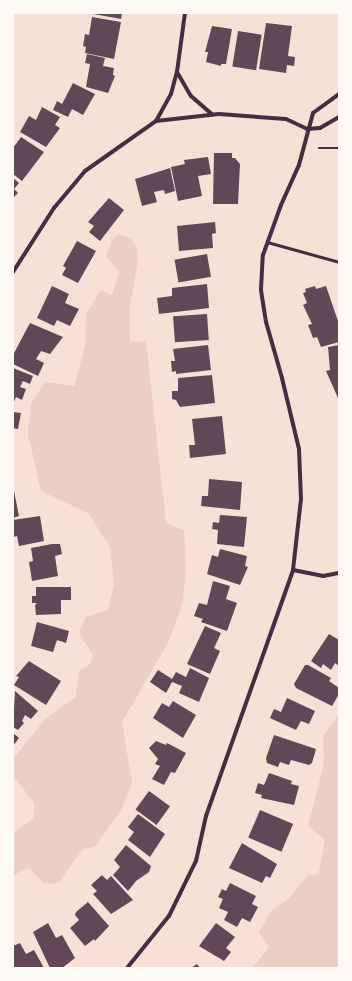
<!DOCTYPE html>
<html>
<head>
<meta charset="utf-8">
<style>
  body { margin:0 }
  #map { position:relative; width:352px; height:981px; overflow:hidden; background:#f7e1d7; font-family:"Open Sans",sans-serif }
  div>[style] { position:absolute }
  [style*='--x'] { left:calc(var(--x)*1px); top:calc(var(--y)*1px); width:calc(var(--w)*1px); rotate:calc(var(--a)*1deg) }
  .green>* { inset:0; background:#ebcfc5 }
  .building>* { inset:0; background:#644757; transform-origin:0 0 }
  .path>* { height:2.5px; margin:-1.25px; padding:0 1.25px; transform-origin:1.25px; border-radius:1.25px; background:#4a2c40 }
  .service>* { height:3px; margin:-1.5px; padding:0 1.5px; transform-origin:1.5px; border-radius:1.5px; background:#4a2c40 }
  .minor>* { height:4px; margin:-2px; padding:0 2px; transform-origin:2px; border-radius:2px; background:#4a2c40 }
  span { translate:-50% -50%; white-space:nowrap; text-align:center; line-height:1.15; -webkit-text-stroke:4px #fffaf5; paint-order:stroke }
  .frame { position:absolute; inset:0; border:14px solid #fffaf5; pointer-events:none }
</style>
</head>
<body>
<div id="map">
  <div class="green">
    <i style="clip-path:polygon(119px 234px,131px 238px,137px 248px,138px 261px,130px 306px,130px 342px,146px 341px,166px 523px,184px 530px,186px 568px,183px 601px,169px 641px,122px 722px,132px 783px,121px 810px,95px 847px,83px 849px,59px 882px,52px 884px,44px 883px,29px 868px,13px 875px,13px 833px,34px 818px,34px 803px,13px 775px,13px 759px,45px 719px,76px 697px,79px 671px,89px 665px,93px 656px,79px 632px,86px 617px,108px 610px,114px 585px,110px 547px,88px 513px,41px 491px,28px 434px,31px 404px,45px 382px,74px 386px,85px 347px,86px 314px,101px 290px,112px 295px,119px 271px,106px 256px,112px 240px)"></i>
    <i style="clip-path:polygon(339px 715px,339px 968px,252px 968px,269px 947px,259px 932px,272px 910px,288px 899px,308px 875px,315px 875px,319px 872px,325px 840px,308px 826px,324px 763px,323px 736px)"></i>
  </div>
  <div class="building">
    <i style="clip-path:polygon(88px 13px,122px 13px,121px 19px)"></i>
    <i style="clip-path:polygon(92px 17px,121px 22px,114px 59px,85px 53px,86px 47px,83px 46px,85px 34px,89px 35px)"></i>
    <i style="clip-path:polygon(266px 23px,292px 26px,288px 56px,295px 57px,294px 66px,287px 65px,286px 73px,259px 69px)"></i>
    <i style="clip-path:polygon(212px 26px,232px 29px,226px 64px,221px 64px,221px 66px,206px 62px,208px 52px,205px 52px)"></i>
    <i style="left:238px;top:31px;width:24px;height:36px;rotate:9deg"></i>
    <i style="clip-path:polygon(87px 54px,105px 58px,103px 66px,114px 68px,113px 75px,115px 76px,108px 93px,86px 87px,90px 64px,85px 63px)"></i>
    <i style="clip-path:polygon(73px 83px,95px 94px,83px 115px,72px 109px,68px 117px,53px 110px,57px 101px,62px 104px)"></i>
    <i style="clip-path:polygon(42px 107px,60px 117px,55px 125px,60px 128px,46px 147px,20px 132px,29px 116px,36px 120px)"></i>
    <i style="clip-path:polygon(21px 137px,44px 152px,22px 181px,13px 174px,13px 148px)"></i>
    <i style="clip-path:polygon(214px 153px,232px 153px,232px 158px,235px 158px,240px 164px,238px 204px,213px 204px)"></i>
    <i style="clip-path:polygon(208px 157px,211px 174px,198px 176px,202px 196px,178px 201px,171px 167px,185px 164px,184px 160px)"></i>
    <i style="clip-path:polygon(170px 168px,175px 191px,165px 194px,164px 190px,154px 192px,157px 202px,142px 206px,135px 179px)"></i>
    <i style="clip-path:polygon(13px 178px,19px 183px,14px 189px,18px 193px,13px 198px)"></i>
    <i style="clip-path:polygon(109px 198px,124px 210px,100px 241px,89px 232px,94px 226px,88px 222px)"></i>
    <i style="clip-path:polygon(215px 222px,216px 233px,212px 234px,213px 248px,179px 251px,177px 226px)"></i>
    <i style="clip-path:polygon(77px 241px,96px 251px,78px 283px,62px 275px,66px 268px,63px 266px)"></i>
    <i style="left:207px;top:254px;width:23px;height:33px;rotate:80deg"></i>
    <i style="clip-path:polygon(207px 284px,209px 308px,159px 314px,157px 298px,172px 296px,172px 288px)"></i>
    <i style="clip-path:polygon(52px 286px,69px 294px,65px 303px,79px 309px,70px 326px,57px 320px,54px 326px,37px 318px)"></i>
    <i style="clip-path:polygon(315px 286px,316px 289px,326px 286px,339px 324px,339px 342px,321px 347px,317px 337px,313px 338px,308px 325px,312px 324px,303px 305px,307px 303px,303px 293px,306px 292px,305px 289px)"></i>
    <i style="left:207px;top:314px;width:26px;height:34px;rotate:86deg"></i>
    <i style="clip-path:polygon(30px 323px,63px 337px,50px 354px,41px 351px,36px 359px,44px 363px,38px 376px,13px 364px,13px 355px)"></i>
    <i style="clip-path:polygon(208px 345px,211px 370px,176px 374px,176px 371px,172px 372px,171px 361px,175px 361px,173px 349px)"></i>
    <i style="clip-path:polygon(339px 345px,339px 398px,338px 398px,326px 371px,330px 370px,328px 347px)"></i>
    <i style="clip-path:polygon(13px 368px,33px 376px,30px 384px,23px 381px,20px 387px,26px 389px,22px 400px,16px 397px,13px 404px)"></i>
    <i style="clip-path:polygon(212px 375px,215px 403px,180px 407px,176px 400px,172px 399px,172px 391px,178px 391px,178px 378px)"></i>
    <i style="clip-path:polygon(13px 412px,21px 413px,18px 429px,13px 428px)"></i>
    <i style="clip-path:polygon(222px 416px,226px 454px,190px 458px,189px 445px,195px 445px,192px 419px)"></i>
    <i style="clip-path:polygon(209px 479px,242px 482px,240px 510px,201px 506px,202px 496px,208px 496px)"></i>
    <i style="clip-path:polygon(13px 486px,19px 516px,13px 518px)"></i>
    <i style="clip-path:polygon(220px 515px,247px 517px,244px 547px,217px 544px,218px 530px,212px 529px,213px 522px,219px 523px)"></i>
    <i style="clip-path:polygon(40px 516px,44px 541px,19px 546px,17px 536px,13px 537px,13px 520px)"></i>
    <i style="clip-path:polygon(52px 544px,60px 544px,62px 554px,55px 556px,58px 576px,32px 581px,29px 562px,33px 561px,31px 548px)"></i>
    <i style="clip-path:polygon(220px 549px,247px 556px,245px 566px,248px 567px,240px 585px,207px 574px,212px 555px,218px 557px)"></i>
    <i style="clip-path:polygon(213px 581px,230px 586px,226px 599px,237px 603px,227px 631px,201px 622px,203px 619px,194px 616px,199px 603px,207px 605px)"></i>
    <i style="clip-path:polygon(36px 587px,71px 587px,71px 600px,61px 600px,61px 614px,36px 615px,35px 605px,37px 603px,32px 603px,32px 596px,36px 596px)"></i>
    <i style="clip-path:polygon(37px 622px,69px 631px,66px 643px,57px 640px,53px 652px,31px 646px)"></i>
    <i style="clip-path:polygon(205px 626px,221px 633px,214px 648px,220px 651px,210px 674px,187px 664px)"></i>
    <i style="clip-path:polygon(329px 634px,339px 640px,339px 666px,335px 663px,331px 670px,323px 664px,321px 668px,311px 661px)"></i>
    <i style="clip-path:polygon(29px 661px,61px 681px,46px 705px,14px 685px,19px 677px,16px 676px)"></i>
    <i style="clip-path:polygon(305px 665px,308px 665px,331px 678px,329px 681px,339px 688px,339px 694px,332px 706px,296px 688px,294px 684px)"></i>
    <i style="clip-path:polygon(190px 668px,209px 678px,199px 702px,179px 693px,182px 686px,172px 682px,166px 693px,150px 682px,158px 670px,172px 679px,176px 672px,186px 677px)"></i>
    <i style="clip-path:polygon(15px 691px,38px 711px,31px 719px,25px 715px,22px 721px,24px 723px,18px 730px,13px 727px)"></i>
    <i style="clip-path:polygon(287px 698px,315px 711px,309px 724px,301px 721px,296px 730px,270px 718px,274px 709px,281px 712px)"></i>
    <i style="clip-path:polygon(173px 701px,196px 715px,183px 738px,153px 718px,162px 703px,169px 707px)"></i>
    <i style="clip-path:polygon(13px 733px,19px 738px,13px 746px)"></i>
    <i style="clip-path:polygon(274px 735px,316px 749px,312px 763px,309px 765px,291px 760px,289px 765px,280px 762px,278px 767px,267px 763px,266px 758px)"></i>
    <i style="clip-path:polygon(156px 741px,166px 745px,167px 743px,186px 753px,175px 773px,171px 772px,164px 785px,152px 779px,160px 766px,155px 764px,158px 759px,149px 748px)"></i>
    <i style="clip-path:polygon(269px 773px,292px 781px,291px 784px,299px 786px,294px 805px,261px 798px,262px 795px,255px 793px,258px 783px,264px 785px)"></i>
    <i style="left:149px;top:791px;width:26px;height:23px;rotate:36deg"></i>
    <i style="left:260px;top:810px;width:36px;height:30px;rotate:23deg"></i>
    <i style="clip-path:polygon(138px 814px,165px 834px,150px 857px,128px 840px,134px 832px,128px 827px)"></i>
    <i style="clip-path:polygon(242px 843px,277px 864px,270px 878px,266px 876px,262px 883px,229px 868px)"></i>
    <i style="clip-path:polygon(126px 845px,151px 866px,149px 872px,136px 881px,128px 891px,113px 875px,120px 867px,114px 860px)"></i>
    <i style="clip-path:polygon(102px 875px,107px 880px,111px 876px,133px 900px,111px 914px,93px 894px,97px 891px,91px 885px)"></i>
    <i style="clip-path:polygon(230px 883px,256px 896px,252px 904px,258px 907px,250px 922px,242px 918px,237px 927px,224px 920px,228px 912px,219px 908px,223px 899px,218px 897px,222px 889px,226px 891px)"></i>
    <i style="clip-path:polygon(88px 902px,109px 926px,95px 941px,94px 939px,85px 946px,70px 928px,79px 920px,75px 915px,76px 912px)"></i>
    <i style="clip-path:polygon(48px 923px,56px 938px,62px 935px,75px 958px,62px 968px,50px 968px,33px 932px)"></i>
    <i style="clip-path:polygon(216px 923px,235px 937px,226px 948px,231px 952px,224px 961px,199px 946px)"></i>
    <i style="clip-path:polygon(20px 943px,26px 954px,34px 950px,44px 968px,13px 968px,13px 946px)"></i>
    <i style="clip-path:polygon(197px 964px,200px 968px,191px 968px)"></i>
  </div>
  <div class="path">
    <i style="--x:319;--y:148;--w:20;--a:0"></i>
  </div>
  <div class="service">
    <i style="--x:267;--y:242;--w:75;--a:15.5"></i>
  </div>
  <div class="minor">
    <i style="--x:177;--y:72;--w:28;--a:60"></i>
    <i style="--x:191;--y:96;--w:28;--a:41"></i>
    <i style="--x:156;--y:121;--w:31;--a:-61"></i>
    <i style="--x:171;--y:94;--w:23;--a:-75"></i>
    <i style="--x:177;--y:72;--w:60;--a:-82.3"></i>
    <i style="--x:307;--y:129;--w:13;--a:-4"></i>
    <i style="--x:320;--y:128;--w:22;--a:-30"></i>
    <i style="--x:13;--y:272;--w:76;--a:-57.4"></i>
    <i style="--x:54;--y:208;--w:48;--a:-50"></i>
    <i style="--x:85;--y:171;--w:87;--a:-35.2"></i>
    <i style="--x:156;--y:121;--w:63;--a:-6.3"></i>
    <i style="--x:219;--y:114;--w:67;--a:4.3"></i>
    <i style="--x:286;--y:119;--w:23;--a:25"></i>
    <i style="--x:293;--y:570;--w:31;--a:11"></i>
    <i style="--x:323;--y:576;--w:16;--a:-11"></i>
    <i style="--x:127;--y:968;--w:67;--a:-51.1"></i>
    <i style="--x:169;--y:916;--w:61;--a:-63.9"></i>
    <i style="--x:196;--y:861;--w:46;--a:-77.5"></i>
    <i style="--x:206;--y:816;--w:261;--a:-70.5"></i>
    <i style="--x:293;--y:570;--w:71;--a:-83.6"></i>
    <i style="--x:301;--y:499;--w:50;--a:-92.3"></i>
    <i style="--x:299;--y:449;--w:73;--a:-103.5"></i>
    <i style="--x:282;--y:378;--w:58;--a:-105.9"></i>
    <i style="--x:266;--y:322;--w:33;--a:-99"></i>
    <i style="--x:261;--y:289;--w:34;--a:-87"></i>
    <i style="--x:263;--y:255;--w:53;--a:-70.2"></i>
    <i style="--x:281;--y:205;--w:44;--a:-65.8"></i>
    <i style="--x:299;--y:165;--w:54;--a:-74.9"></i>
    <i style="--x:313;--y:113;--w:32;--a:-36"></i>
  </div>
  <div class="frame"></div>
</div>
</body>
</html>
